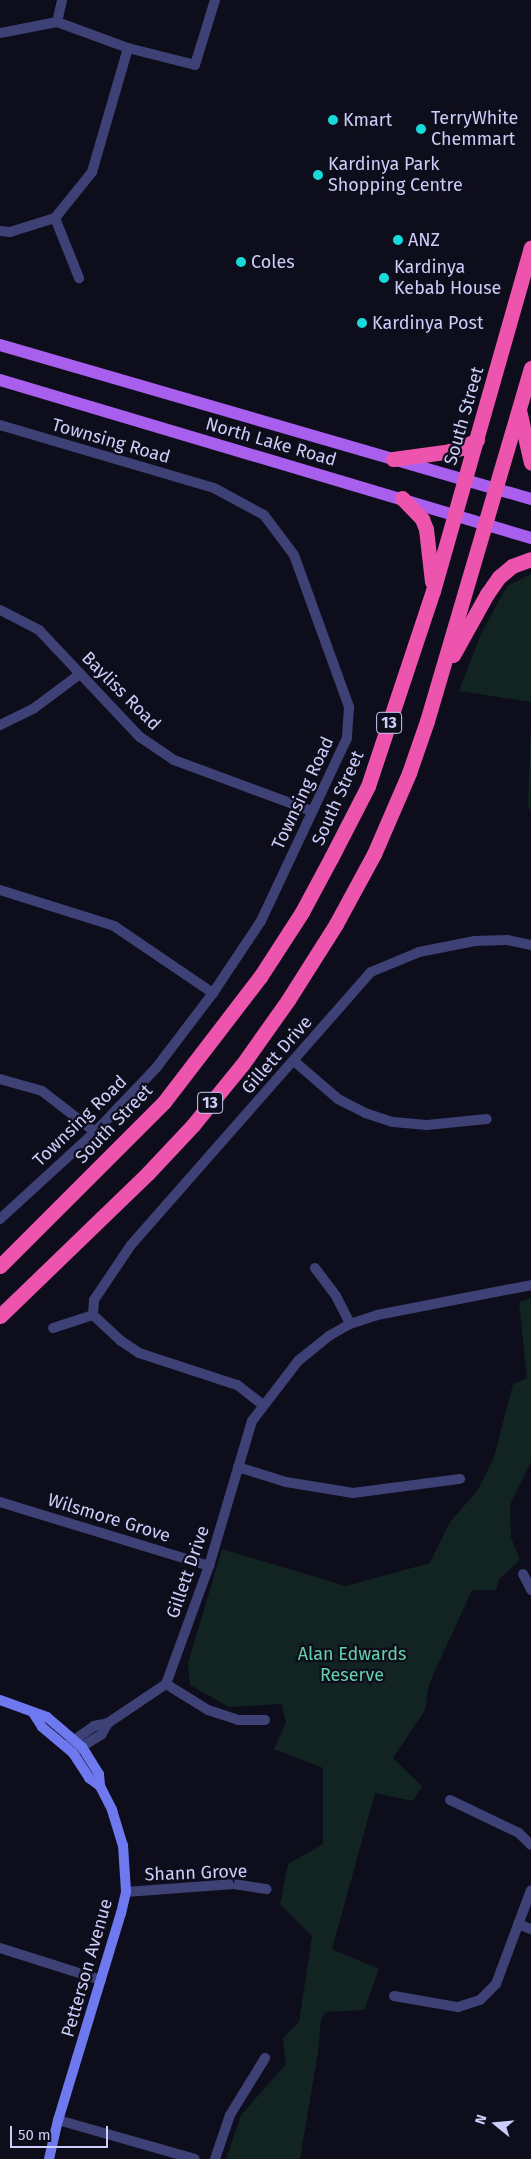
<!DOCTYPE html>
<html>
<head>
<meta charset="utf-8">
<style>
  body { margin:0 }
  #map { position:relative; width:531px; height:2159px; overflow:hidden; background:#0e0d1b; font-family:"Fira Sans",sans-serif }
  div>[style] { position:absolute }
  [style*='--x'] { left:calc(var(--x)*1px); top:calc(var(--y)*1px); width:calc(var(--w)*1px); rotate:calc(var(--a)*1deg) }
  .green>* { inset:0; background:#112422 }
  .street>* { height:10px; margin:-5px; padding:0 5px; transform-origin:5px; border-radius:5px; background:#3d4175 }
  .secondary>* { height:10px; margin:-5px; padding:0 5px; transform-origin:5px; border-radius:5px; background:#6e79f0 }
  .primary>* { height:12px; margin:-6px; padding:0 6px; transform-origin:6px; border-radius:6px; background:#a95fee }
  .highway>* { height:15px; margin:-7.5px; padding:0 7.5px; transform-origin:7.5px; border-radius:7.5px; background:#ed54ae }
  .dots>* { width:14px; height:14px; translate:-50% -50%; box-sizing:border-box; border:2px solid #0e0d1b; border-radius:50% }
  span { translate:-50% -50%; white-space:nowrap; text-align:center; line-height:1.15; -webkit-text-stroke:4.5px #0e0d1b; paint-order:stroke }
  .shield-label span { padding:1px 4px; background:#0e0d1b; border:1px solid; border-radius:4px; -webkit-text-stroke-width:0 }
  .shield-label { font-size:16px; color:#cdcdfa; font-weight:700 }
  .poi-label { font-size:18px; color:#cdcdfa }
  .left { translate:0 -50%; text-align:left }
  .street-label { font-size:18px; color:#cdcdfa }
  .park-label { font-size:18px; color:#62d1a9 }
  .north { position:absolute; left:471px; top:2099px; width:50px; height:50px; -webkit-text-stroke:4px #0e0d1b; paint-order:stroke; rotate:287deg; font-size:14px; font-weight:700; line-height:20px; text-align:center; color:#cdcdfa }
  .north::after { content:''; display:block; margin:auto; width:18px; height:22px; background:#cdcdfa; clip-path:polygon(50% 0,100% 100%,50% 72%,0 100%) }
  .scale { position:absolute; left:10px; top:2126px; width:98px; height:22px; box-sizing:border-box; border:2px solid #cdcdfa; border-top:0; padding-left:6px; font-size:15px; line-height:18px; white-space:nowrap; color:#cdcdfa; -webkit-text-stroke:4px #0e0d1b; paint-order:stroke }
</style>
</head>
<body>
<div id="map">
  <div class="green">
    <i style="clip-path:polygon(531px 574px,531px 702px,459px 691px,481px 634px,507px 586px)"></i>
    <i style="clip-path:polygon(531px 720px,531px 812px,528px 805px)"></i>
    <i style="clip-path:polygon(531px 1298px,531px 1462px,510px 1505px,511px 1538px,520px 1560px,499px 1579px,496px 1590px,472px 1590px,429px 1684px,425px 1710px,393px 1758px,422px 1786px,413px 1801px,375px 1793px,332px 1949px,379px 1969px,364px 2010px,326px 2012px,321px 2019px,318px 2052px,300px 2159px,226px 2159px,241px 2115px,286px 2064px,283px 2038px,299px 2022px,312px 1936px,280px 1904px,288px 1864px,323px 1844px,323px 1768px,274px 1749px,286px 1723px,282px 1704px,229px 1707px,190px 1685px,188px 1663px,222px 1549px,346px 1586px,430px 1563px,450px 1522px,478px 1490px,494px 1457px,513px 1384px,527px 1378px,519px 1302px)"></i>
  </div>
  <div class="street">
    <i style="--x:57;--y:22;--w:23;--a:-77"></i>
    <i style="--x:0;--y:33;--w:58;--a:-10.9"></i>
    <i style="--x:57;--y:22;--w:76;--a:20.1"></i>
    <i style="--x:128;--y:48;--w:69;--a:14.2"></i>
    <i style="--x:195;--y:65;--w:68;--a:-72.9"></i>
    <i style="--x:55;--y:218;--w:65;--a:68.2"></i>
    <i style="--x:0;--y:231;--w:10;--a:6"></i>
    <i style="--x:10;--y:232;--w:47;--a:-17.3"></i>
    <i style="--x:55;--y:218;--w:59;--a:-51.2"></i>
    <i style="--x:92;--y:172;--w:129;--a:-73.8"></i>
    <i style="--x:0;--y:425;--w:223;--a:16.4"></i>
    <i style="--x:214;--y:488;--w:57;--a:28.4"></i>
    <i style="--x:264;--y:515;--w:50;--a:53.1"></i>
    <i style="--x:294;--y:555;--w:162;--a:70.1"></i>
    <i style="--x:349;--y:707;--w:31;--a:94"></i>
    <i style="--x:347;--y:738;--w:202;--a:115.2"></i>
    <i style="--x:261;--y:921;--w:87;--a:123.7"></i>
    <i style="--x:213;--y:993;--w:94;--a:127.2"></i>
    <i style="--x:156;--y:1068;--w:88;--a:133.6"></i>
    <i style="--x:95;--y:1132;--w:129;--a:137.5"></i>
    <i style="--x:0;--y:610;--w:44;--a:27.1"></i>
    <i style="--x:39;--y:630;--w:147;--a:46.7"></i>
    <i style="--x:140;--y:737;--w:41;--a:34.1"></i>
    <i style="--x:174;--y:760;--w:147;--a:20.3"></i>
    <i style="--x:0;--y:725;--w:37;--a:-26"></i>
    <i style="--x:33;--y:709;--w:59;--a:-36.7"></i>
    <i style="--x:0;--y:890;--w:120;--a:17.5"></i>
    <i style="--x:114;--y:926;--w:120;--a:34.1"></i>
    <i style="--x:294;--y:1061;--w:58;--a:40.8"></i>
    <i style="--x:338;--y:1099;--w:30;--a:27"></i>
    <i style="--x:365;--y:1113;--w:29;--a:18"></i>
    <i style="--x:393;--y:1122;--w:34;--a:5"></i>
    <i style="--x:427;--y:1125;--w:60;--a:-5.7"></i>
    <i style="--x:0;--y:1079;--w:44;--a:15.9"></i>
    <i style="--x:42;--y:1091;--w:67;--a:37.7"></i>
    <i style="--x:315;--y:1268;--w:35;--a:53"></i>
    <i style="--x:336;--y:1296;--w:31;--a:63"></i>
    <i style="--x:53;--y:1328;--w:42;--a:-18"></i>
    <i style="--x:263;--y:1405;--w:33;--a:-142"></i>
    <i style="--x:237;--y:1385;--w:103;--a:-161.9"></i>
    <i style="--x:139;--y:1353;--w:22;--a:-146"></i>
    <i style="--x:121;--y:1341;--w:38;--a:-137"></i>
    <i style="--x:93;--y:1315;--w:15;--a:-86"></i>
    <i style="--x:94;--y:1300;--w:66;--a:-56.1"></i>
    <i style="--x:131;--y:1245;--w:363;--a:-48.7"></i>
    <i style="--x:371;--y:972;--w:52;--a:-22.6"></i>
    <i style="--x:419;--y:952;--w:57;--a:-11.1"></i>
    <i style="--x:475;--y:941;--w:32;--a:-2"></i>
    <i style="--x:507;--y:940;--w:25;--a:12"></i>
    <i style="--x:238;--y:1467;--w:50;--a:17.4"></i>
    <i style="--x:286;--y:1482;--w:68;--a:9.3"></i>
    <i style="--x:353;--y:1493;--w:108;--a:-7.5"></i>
    <i style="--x:0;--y:1502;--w:219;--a:17"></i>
    <i style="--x:523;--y:1574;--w:18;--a:63"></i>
    <i style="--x:166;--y:1684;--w:49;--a:31.8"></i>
    <i style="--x:208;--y:1710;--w:32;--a:18"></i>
    <i style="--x:238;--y:1720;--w:27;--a:0"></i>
    <i style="--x:67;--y:1745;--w:33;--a:-35"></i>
    <i style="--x:94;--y:1726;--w:14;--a:-12"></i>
    <i style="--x:108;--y:1723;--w:70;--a:-33.9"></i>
    <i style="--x:166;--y:1684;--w:126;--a:-70"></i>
    <i style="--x:209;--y:1566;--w:151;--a:-73.5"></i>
    <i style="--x:252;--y:1421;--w:76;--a:-52.5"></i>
    <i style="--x:298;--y:1361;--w:40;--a:-39"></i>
    <i style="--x:329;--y:1336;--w:24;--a:-30"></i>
    <i style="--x:350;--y:1324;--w:28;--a:-18"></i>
    <i style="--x:377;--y:1315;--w:157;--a:-11"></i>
    <i style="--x:75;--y:1751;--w:31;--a:-32"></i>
    <i style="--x:101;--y:1735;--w:14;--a:-60"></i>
    <i style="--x:450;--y:1800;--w:76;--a:25.6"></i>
    <i style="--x:519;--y:1833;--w:17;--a:45"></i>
    <i style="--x:126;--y:1892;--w:108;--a:-4.2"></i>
    <i style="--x:234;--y:1884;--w:33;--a:9"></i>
    <i style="--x:518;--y:1924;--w:14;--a:21"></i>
    <i style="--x:0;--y:1948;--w:106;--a:17.6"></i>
    <i style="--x:394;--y:1996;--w:65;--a:9.8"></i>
    <i style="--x:458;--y:2007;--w:23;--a:-18"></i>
    <i style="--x:480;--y:2000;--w:23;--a:-45"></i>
    <i style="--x:496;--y:1984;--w:100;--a:-69.6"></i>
    <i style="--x:58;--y:2120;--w:142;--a:15.9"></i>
    <i style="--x:215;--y:2159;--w:46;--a:-71.2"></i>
    <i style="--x:230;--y:2115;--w:67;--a:-58.4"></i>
  </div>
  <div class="secondary">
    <i style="--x:0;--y:1700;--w:50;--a:19.9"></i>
    <i style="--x:47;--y:1717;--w:46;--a:40.6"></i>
    <i style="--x:82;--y:1747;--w:32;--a:58"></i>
    <i style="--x:99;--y:1774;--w:12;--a:85"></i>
    <i style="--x:100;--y:1786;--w:27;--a:63"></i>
    <i style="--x:112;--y:1810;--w:37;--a:73"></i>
    <i style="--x:123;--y:1845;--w:47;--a:86.3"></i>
    <i style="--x:126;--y:1892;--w:22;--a:103"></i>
    <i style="--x:121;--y:1913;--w:216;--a:106.9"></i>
    <i style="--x:58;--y:2120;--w:40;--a:103"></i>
    <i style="--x:34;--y:1714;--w:15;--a:58"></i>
    <i style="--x:42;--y:1727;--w:40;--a:40"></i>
    <i style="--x:73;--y:1753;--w:30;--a:57"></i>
    <i style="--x:89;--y:1778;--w:14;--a:36"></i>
  </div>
  <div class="primary">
    <i style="--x:0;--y:345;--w:553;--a:16.17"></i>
    <i style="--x:0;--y:380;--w:554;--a:16.57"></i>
  </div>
  <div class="highway">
    <i style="--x:519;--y:410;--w:54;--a:77.2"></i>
    <i style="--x:393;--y:459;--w:52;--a:-7.7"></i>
    <i style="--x:445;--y:452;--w:16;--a:-14"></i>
    <i style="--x:461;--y:448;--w:18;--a:-27"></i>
    <i style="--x:402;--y:498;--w:29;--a:46"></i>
    <i style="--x:422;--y:519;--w:11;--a:68"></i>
    <i style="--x:426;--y:529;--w:53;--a:83.5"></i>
    <i style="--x:453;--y:655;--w:70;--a:-60.9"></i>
    <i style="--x:487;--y:594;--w:21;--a:-55"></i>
    <i style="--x:499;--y:577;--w:17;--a:-40"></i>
    <i style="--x:512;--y:566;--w:20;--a:-20"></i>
    <i style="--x:0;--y:1266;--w:232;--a:-45"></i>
    <i style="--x:164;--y:1102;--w:158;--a:-52.5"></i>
    <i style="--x:260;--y:977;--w:77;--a:-57.1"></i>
    <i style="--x:302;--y:912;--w:61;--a:-61.8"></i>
    <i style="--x:331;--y:858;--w:81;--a:-62.8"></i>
    <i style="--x:368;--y:786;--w:206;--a:-71.6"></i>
    <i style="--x:433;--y:591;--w:357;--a:-74.1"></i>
    <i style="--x:0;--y:1316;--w:206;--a:-44"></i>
    <i style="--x:148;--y:1173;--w:66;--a:-46.8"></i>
    <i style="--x:193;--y:1125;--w:77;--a:-50.8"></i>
    <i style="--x:242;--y:1065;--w:80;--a:-54.7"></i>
    <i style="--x:288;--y:1000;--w:90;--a:-57.7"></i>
    <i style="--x:336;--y:924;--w:80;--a:-61.5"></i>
    <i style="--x:374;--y:854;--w:88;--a:-66.6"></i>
    <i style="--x:409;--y:773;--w:55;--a:-70.9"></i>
    <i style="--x:427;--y:721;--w:368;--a:-73.6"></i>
  </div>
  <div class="dots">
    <i style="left:333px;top:120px;background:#17dbd9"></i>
    <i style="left:421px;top:129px;background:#17dbd9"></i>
    <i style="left:318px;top:175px;background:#17dbd9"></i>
    <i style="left:398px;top:240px;background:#17dbd9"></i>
    <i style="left:241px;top:262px;background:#17dbd9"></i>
    <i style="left:384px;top:278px;background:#17dbd9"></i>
    <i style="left:362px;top:323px;background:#17dbd9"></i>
  </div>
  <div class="shield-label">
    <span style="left:389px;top:723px">13</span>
    <span style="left:210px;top:1103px">13</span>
  </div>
  <div class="poi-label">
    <span class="left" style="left:431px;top:129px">TerryWhite<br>Chemmart</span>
    <span class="left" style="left:343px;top:120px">Kmart</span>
    <span class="left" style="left:328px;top:175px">Kardinya Park<br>Shopping Centre</span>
    <span class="left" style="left:408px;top:240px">ANZ</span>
    <span class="left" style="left:251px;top:262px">Coles</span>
    <span class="left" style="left:394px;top:278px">Kardinya<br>Kebab House</span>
    <span class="left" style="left:372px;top:323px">Kardinya Post</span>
  </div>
  <div class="street-label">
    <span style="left:464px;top:416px;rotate:-74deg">South Street</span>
    <span style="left:111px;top:441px;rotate:16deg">Townsing Road</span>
    <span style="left:271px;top:442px;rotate:16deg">North Lake Road</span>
    <span style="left:121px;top:691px;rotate:45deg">Bayliss Road</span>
    <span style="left:303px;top:793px;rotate:-65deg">Townsing Road</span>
    <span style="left:338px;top:798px;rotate:-66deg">South Street</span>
    <span style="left:277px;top:1055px;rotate:-49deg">Gillett Drive</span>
    <span style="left:80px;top:1121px;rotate:-44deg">Townsing Road</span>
    <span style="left:114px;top:1124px;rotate:-46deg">South Street</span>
    <span style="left:109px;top:1518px;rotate:17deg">Wilsmore Grove</span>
    <span style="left:188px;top:1572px;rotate:-71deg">Gillett Drive</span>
    <span style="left:196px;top:1873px;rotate:-2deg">Shann Grove</span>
    <span style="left:87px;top:1968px;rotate:-74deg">Petterson Avenue</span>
  </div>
  <div class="park-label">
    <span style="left:352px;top:1665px">Alan Edwards<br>Reserve</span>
  </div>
  <div class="north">N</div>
  <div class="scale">50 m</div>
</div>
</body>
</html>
